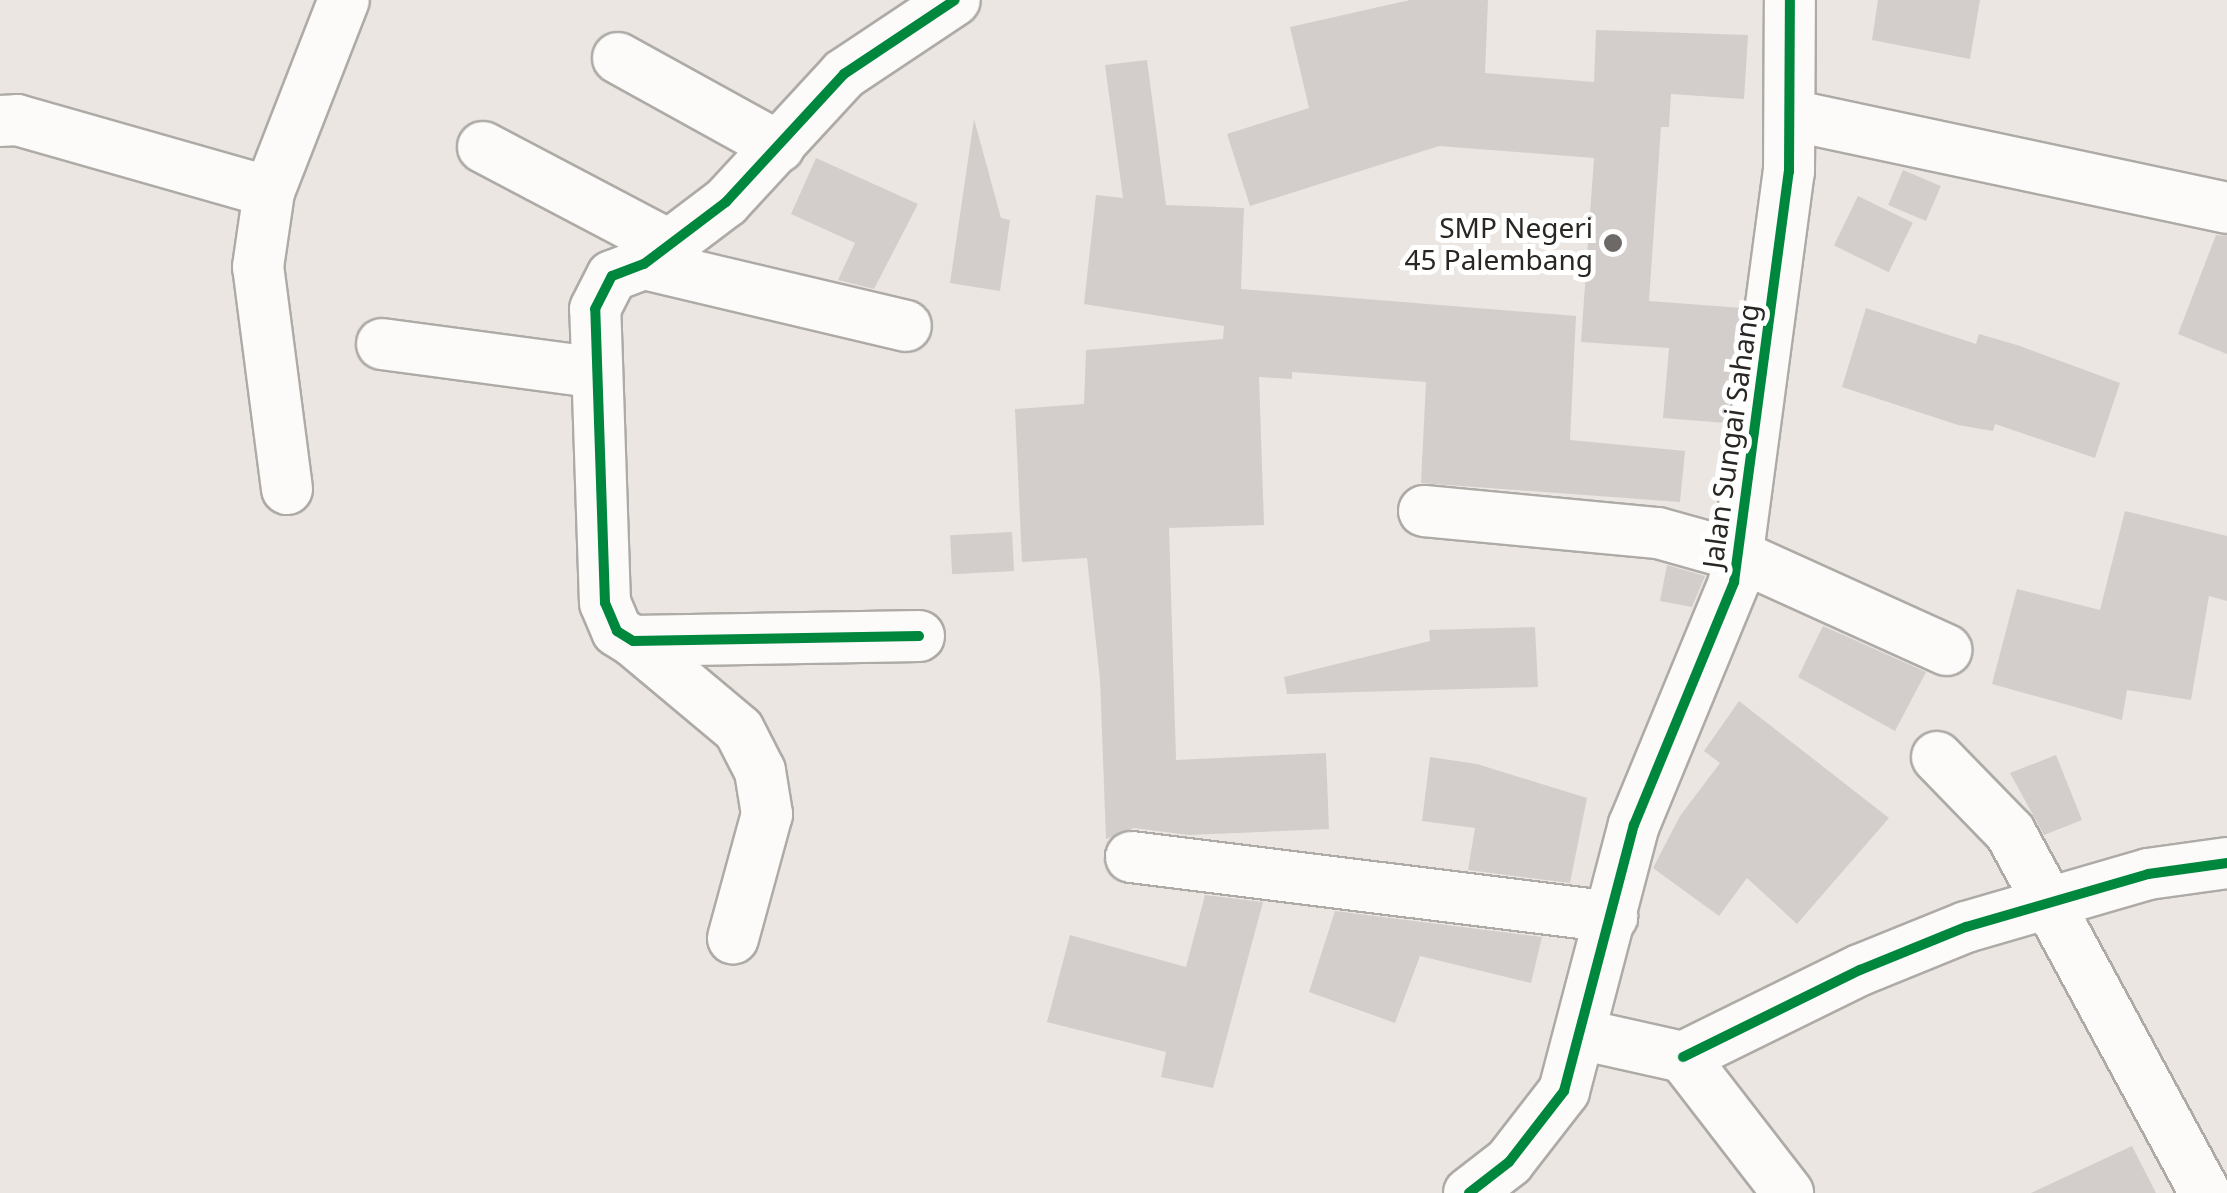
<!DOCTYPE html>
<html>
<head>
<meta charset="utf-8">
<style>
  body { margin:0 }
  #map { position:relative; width:2227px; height:1193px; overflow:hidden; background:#ebe6e1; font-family:"Noto Sans",sans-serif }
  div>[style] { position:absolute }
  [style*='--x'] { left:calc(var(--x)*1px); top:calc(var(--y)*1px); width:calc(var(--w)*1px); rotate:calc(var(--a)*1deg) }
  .building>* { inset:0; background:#d3cecb; transform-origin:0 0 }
  .roads { filter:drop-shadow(2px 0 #aeaba7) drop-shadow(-2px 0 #aeaba7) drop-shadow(0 2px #aeaba7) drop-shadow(0 -2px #aeaba7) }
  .minor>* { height:50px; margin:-25px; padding:0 25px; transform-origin:25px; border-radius:25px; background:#fcfbfa }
  .cycleway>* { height:10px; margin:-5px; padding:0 5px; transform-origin:5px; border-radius:5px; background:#00873e }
  .dots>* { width:28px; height:28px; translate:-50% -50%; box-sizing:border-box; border:5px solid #fff; border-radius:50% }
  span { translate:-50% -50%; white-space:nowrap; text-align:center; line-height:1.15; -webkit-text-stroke:10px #fff; paint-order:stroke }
  .poi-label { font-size:28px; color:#292623 }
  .right { translate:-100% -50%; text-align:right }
  .street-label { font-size:28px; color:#292623 }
</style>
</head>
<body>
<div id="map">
  <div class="building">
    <i style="clip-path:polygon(1410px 0,1488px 0,1485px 73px,1594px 82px,1596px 30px,1748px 35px,1744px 99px,1671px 94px,1669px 127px,1661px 127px,1649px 301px,1742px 308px,1726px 423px,1663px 418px,1669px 348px,1581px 342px,1594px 158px,1439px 146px,1250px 206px,1227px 134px,1309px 108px,1290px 27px)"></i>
    <i style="clip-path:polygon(1878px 0,1980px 0,1970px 59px,1872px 40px)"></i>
    <i style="clip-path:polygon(1147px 60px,1166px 205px,1244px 208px,1241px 289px,1576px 316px,1570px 440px,1685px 451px,1680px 502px,1421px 483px,1426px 382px,1292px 372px,1292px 379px,1259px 377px,1264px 525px,1169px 528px,1176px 760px,1326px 753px,1329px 829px,1189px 835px,1134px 828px,1106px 839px,1100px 680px,1087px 558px,1022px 562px,1015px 409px,1084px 404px,1086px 350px,1223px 339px,1224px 326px,1084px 304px,1096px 195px,1123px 198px,1105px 65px)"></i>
    <i style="clip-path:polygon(974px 119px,1001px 218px,1010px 220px,1000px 291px,950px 283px)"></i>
    <i style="clip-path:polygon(816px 158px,918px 204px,874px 289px,838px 280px,855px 243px,791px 214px)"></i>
    <i style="left:1903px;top:170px;width:41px;height:38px;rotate:23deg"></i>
    <i style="left:1858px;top:196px;width:61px;height:55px;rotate:26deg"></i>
    <i style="clip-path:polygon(2216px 235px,2227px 236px,2227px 354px,2178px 334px)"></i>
    <i style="clip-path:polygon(1866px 308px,1976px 344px,1979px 334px,2017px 345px,2120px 383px,2095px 458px,1995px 424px,1993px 431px,1958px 425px,1842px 387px)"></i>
    <i style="clip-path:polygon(2125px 511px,2227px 536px,2227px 601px,2209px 596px,2191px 700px,2127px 690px,2122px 720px,1992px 684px,2017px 589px,2100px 610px)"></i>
    <i style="left:1012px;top:532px;width:39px;height:62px;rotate:87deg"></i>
    <i style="clip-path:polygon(1667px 565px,1705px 576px,1692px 607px,1660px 601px)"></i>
    <i style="clip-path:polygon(1823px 626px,1926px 672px,1895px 731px,1798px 677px)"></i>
    <i style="clip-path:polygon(1535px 627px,1538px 687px,1287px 694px,1284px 677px,1430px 641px,1429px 630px)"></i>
    <i style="clip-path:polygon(1739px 701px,1889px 818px,1797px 924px,1747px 878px,1719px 916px,1653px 868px,1680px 816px,1720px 763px,1704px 751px)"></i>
    <i style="clip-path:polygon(2056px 755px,2082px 820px,2044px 835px,2010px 773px)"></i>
    <i style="clip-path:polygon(1430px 757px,1477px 764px,1587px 798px,1570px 883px,1468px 870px,1475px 828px,1422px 821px)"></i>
    <i style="clip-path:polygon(1205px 895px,1263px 902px,1213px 1088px,1161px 1077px,1166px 1052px,1047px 1022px,1070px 935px,1186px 967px)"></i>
    <i style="clip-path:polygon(1335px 911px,1542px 937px,1531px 983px,1420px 956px,1395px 1023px,1309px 992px)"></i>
    <i style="clip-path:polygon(2132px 1146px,2156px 1193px,2031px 1193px)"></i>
  </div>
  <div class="roads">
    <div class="minor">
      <i style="--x:618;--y:58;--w:184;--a:28.9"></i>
      <i style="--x:1790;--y:115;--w:447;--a:12"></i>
      <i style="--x:0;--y:121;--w:17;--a:-3"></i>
      <i style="--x:17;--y:120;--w:262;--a:15.9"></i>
      <i style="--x:483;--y:147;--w:206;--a:27.8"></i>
      <i style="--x:644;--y:264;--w:269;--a:13.3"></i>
      <i style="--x:382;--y:344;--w:213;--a:7.6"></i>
      <i style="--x:287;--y:489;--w:224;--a:-97.4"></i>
      <i style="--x:258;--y:267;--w:76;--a:-81.7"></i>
      <i style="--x:269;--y:192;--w:206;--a:-68.7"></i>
      <i style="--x:1424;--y:511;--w:235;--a:5.4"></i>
      <i style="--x:1658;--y:533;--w:82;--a:15.6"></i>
      <i style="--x:1737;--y:555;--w:230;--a:24.4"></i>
      <i style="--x:919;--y:636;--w:286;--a:179"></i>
      <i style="--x:633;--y:641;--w:19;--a:-148"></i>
      <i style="--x:617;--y:631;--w:30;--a:-113"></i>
      <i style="--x:605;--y:603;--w:294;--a:-91.9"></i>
      <i style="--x:595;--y:309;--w:37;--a:-63"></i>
      <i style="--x:612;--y:276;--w:34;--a:-21"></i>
      <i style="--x:644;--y:264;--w:103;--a:-37.1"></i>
      <i style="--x:726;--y:202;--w:174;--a:-47.3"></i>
      <i style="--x:844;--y:74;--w:133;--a:-33.7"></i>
      <i style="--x:633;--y:641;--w:138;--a:40"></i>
      <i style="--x:739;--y:730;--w:46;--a:62.9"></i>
      <i style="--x:760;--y:771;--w:44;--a:80.8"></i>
      <i style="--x:767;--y:814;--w:129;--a:105.3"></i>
      <i style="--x:1937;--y:757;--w:105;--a:45.8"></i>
      <i style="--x:2010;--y:832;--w:410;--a:61.6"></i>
      <i style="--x:1131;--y:857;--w:485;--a:7.1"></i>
      <i style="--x:1580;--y:1034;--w:106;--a:12.6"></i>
      <i style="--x:1683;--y:1057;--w:172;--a:52.3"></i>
      <i style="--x:1683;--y:1057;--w:197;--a:-26.2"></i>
      <i style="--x:1860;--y:970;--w:114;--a:-22.1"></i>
      <i style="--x:1966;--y:927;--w:190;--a:-16.2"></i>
      <i style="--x:2148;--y:874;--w:80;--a:-7.9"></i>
      <i style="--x:1469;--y:1193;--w:51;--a:-37.8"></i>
      <i style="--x:1509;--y:1162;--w:90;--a:-52.2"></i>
      <i style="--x:1564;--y:1091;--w:275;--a:-75.3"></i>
      <i style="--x:1634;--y:825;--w:263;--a:-67.6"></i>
      <i style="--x:1734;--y:582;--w:414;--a:-82.4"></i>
      <i style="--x:1789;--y:172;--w:172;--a:-89.7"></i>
    </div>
  </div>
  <div class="cycleway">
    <i style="--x:919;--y:636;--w:286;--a:179"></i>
    <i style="--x:633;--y:641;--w:19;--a:-148"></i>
    <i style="--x:617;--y:631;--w:30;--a:-113"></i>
    <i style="--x:605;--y:603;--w:294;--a:-91.9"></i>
    <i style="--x:595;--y:309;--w:37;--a:-63"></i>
    <i style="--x:612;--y:276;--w:34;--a:-21"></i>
    <i style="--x:644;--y:264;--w:103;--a:-37.1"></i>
    <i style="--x:726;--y:202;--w:174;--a:-47.3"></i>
    <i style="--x:844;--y:74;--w:133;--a:-33.7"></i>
    <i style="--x:1683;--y:1057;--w:197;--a:-26.2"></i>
    <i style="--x:1860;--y:970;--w:114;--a:-22.1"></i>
    <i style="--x:1966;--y:927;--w:190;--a:-16.2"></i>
    <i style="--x:2148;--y:874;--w:80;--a:-7.9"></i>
    <i style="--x:1469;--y:1193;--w:51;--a:-37.8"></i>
    <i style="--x:1509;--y:1162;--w:90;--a:-52.2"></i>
    <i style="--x:1564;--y:1091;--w:275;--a:-75.3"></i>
    <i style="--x:1634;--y:825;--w:263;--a:-67.6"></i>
    <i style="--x:1734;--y:582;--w:414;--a:-82.4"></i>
    <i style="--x:1789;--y:172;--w:172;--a:-89.7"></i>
  </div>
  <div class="dots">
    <i style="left:1613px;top:243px;background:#6d6966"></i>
  </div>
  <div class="poi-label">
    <span class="right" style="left:1593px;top:243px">SMP Negeri<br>45 Palembang</span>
  </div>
  <div class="street-label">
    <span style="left:1730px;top:436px;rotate:-82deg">Jalan Sungai Sahang</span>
  </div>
</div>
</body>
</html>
